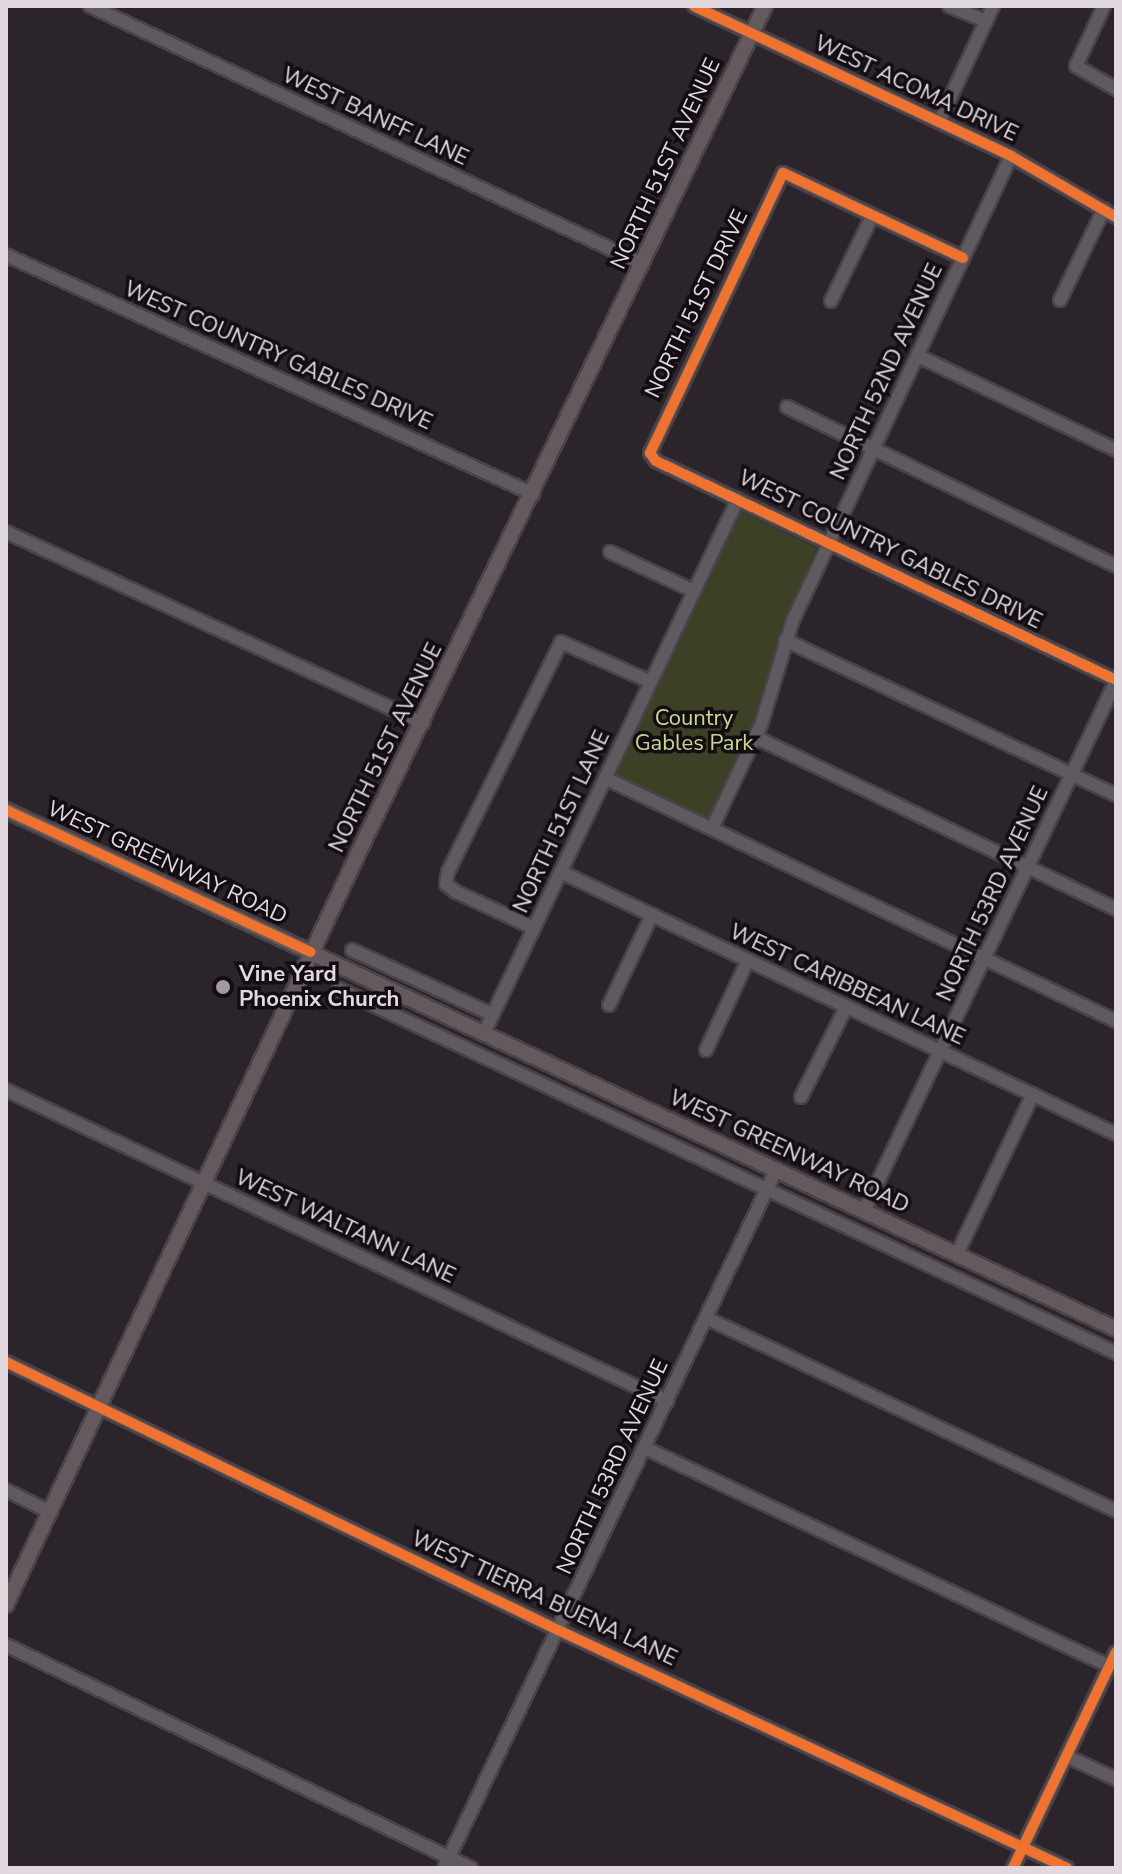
<!DOCTYPE html>
<html>
<head>
<meta charset="utf-8">
<style>
  body { margin:0 }
  #map { position:relative; width:1122px; height:1874px; overflow:hidden; background:#2c242b; font-family:"Nunito Sans",sans-serif }
  div>[style] { position:absolute }
  [style*='--x'] { left:calc(var(--x)*1px); top:calc(var(--y)*1px); width:calc(var(--w)*1px); rotate:calc(var(--a)*1deg) }
  .green>* { inset:0; background:#3c4126 }
  .roads { filter:drop-shadow(2px 0 #494248) drop-shadow(-2px 0 #494248) drop-shadow(0 2px #494248) drop-shadow(0 -2px #494248) }
  .minor>* { height:12px; margin:-6px; padding:0 6px; transform-origin:6px; border-radius:6px; background:#5f5a5f }
  .major>* { height:14px; margin:-7px; padding:0 7px; transform-origin:7px; border-radius:7px; background:#645a5d }
  .cycleway>* { height:10px; margin:-5px; padding:0 5px; transform-origin:5px; border-radius:5px; background:#ef722f }
  .dots>* { width:22px; height:22px; translate:-50% -50%; box-sizing:border-box; border:4px solid #130d13; border-radius:50% }
  span { translate:-50% -50%; white-space:nowrap; text-align:center; line-height:1.15; -webkit-text-stroke:7px #130d13; paint-order:stroke }
  .street-label { font-size:22px; color:#e1d8e0 }
  .park-label { font-size:22px; color:#c6d98c }
  .poi-label { font-size:22px; color:#e1d8e0; font-weight:700 }
  .left { translate:0 -50%; text-align:left }
  .frame { position:absolute; inset:0; border:8px solid #e1d8e0; pointer-events:none }
</style>
</head>
<body>
<div id="map">
  <div class="green">
    <i style="clip-path:polygon(740px 511px,817px 548px,780px 637px,752px 732px,710px 816px,703px 819px,618px 778px,616px 771px)"></i>
  </div>
  <div class="roads">
    <div class="minor">
      <i style="--x:90;--y:6;--w:610;--a:25.01"></i>
      <i style="--x:694;--y:6;--w:351;--a:25.3"></i>
      <i style="--x:1011;--y:156;--w:121;--a:30.2"></i>
      <i style="--x:949;--y:6;--w:40;--a:22"></i>
      <i style="--x:1104;--y:6;--w:66;--a:115"></i>
      <i style="--x:1076;--y:66;--w:46;--a:29.9"></i>
      <i style="--x:939;--y:122;--w:128;--a:-65"></i>
      <i style="--x:6;--y:255;--w:579;--a:24.39"></i>
      <i style="--x:963;--y:258;--w:199;--a:-154.7"></i>
      <i style="--x:783;--y:173;--w:310;--a:115.4"></i>
      <i style="--x:650;--y:453;--w:10;--a:53"></i>
      <i style="--x:656;--y:461;--w:509;--a:25.46"></i>
      <i style="--x:1060;--y:300;--w:101;--a:-64.2"></i>
      <i style="--x:831;--y:301;--w:94;--a:-64.2"></i>
      <i style="--x:918;--y:356;--w:219;--a:25.4"></i>
      <i style="--x:787;--y:407;--w:365;--a:25.8"></i>
      <i style="--x:6;--y:532;--w:459;--a:24.6"></i>
      <i style="--x:610;--y:552;--w:93;--a:24.9"></i>
      <i style="--x:785;--y:640;--w:365;--a:25.1"></i>
      <i style="--x:755;--y:737;--w:400;--a:25.5"></i>
      <i style="--x:605;--y:778;--w:566;--a:25.43"></i>
      <i style="--x:712;--y:828;--w:114;--a:-64.6"></i>
      <i style="--x:761;--y:725;--w:110;--a:-73.1"></i>
      <i style="--x:793;--y:620;--w:513;--a:-64.83"></i>
      <i style="--x:561;--y:872;--w:614;--a:25.27"></i>
      <i style="--x:534;--y:928;--w:86;--a:-155.2"></i>
      <i style="--x:456;--y:892;--w:13;--a:-141"></i>
      <i style="--x:446;--y:884;--w:12;--a:-81"></i>
      <i style="--x:448;--y:872;--w:256;--a:-63.8"></i>
      <i style="--x:561;--y:642;--w:98;--a:24"></i>
      <i style="--x:352;--y:950;--w:155;--a:24.7"></i>
      <i style="--x:339;--y:989;--w:858;--a:25.1"></i>
      <i style="--x:609;--y:1005;--w:100;--a:-64.5"></i>
      <i style="--x:484;--y:1033;--w:591;--a:-64.56"></i>
      <i style="--x:706;--y:1050;--w:99;--a:-65"></i>
      <i style="--x:6;--y:1090;--w:731;--a:25.2"></i>
      <i style="--x:801;--y:1097;--w:101;--a:-63.4"></i>
      <i style="--x:864;--y:1211;--w:587;--a:-64.57"></i>
      <i style="--x:957;--y:1254;--w:177;--a:-64.6"></i>
      <i style="--x:706;--y:1318;--w:453;--a:25.2"></i>
      <i style="--x:6;--y:1362;--w:614;--a:25.9"></i>
      <i style="--x:558;--y:1630;--w:562;--a:25.06"></i>
      <i style="--x:645;--y:1448;--w:513;--a:25.17"></i>
      <i style="--x:6;--y:1490;--w:49;--a:26.6"></i>
      <i style="--x:6;--y:1645;--w:516;--a:25.62"></i>
      <i style="--x:1066;--y:1756;--w:55;--a:24.7"></i>
      <i style="--x:444;--y:1868;--w:773;--a:-64.56"></i>
      <i style="--x:1013;--y:1868;--w:239;--a:-64.5"></i>
    </div>
    <div class="major">
      <i style="--x:6;--y:810;--w:1225;--a:25.06"></i>
      <i style="--x:6;--y:1605;--w:844;--a:-64.89"></i>
      <i style="--x:364;--y:841;--w:926;--a:-64.35"></i>
    </div>
  </div>
  <div class="cycleway">
    <i style="--x:694;--y:6;--w:351;--a:25.3"></i>
    <i style="--x:1011;--y:156;--w:121;--a:30.2"></i>
    <i style="--x:963;--y:258;--w:199;--a:-154.7"></i>
    <i style="--x:783;--y:173;--w:310;--a:115.4"></i>
    <i style="--x:650;--y:453;--w:10;--a:53"></i>
    <i style="--x:656;--y:461;--w:509;--a:25.46"></i>
    <i style="--x:6;--y:810;--w:336;--a:25"></i>
    <i style="--x:6;--y:1362;--w:614;--a:25.9"></i>
    <i style="--x:558;--y:1630;--w:562;--a:25.06"></i>
    <i style="--x:1013;--y:1868;--w:239;--a:-64.5"></i>
  </div>
  <div class="dots">
    <i style="left:223px;top:987px;background:#a299a1"></i>
  </div>
  <div class="street-label">
    <span style="left:916px;top:89px;rotate:25deg">WEST ACOMA DRIVE</span>
    <span style="left:375px;top:117px;rotate:25deg">WEST BANFF LANE</span>
    <span style="left:666px;top:164px;rotate:-65deg">NORTH 51ST AVENUE</span>
    <span style="left:697px;top:304px;rotate:-64deg">NORTH 51ST DRIVE</span>
    <span style="left:278px;top:356px;rotate:24deg">WEST COUNTRY GABLES DRIVE</span>
    <span style="left:887px;top:372px;rotate:-65deg">NORTH 52ND AVENUE</span>
    <span style="left:890px;top:550px;rotate:26deg">WEST COUNTRY GABLES DRIVE</span>
    <span style="left:386px;top:748px;rotate:-64deg">NORTH 51ST AVENUE</span>
    <span style="left:562px;top:822px;rotate:-65deg">NORTH 51ST LANE</span>
    <span style="left:167px;top:863px;rotate:25deg">WEST GREENWAY ROAD</span>
    <span style="left:993px;top:894px;rotate:-65deg">NORTH 53RD AVENUE</span>
    <span style="left:847px;top:985px;rotate:25deg">WEST CARIBBEAN LANE</span>
    <span style="left:789px;top:1152px;rotate:25deg">WEST GREENWAY ROAD</span>
    <span style="left:345px;top:1227px;rotate:25deg">WEST WALTANN LANE</span>
    <span style="left:613px;top:1467px;rotate:-65deg">NORTH 53RD AVENUE</span>
    <span style="left:544px;top:1599px;rotate:25deg">WEST TIERRA BUENA LANE</span>
  </div>
  <div class="park-label">
    <span style="left:694px;top:731px">Country<br>Gables Park</span>
  </div>
  <div class="poi-label">
    <span class="left" style="left:239px;top:987px">Vine Yard<br>Phoenix Church</span>
  </div>
  <div class="frame"></div>
</div>
</body>
</html>
